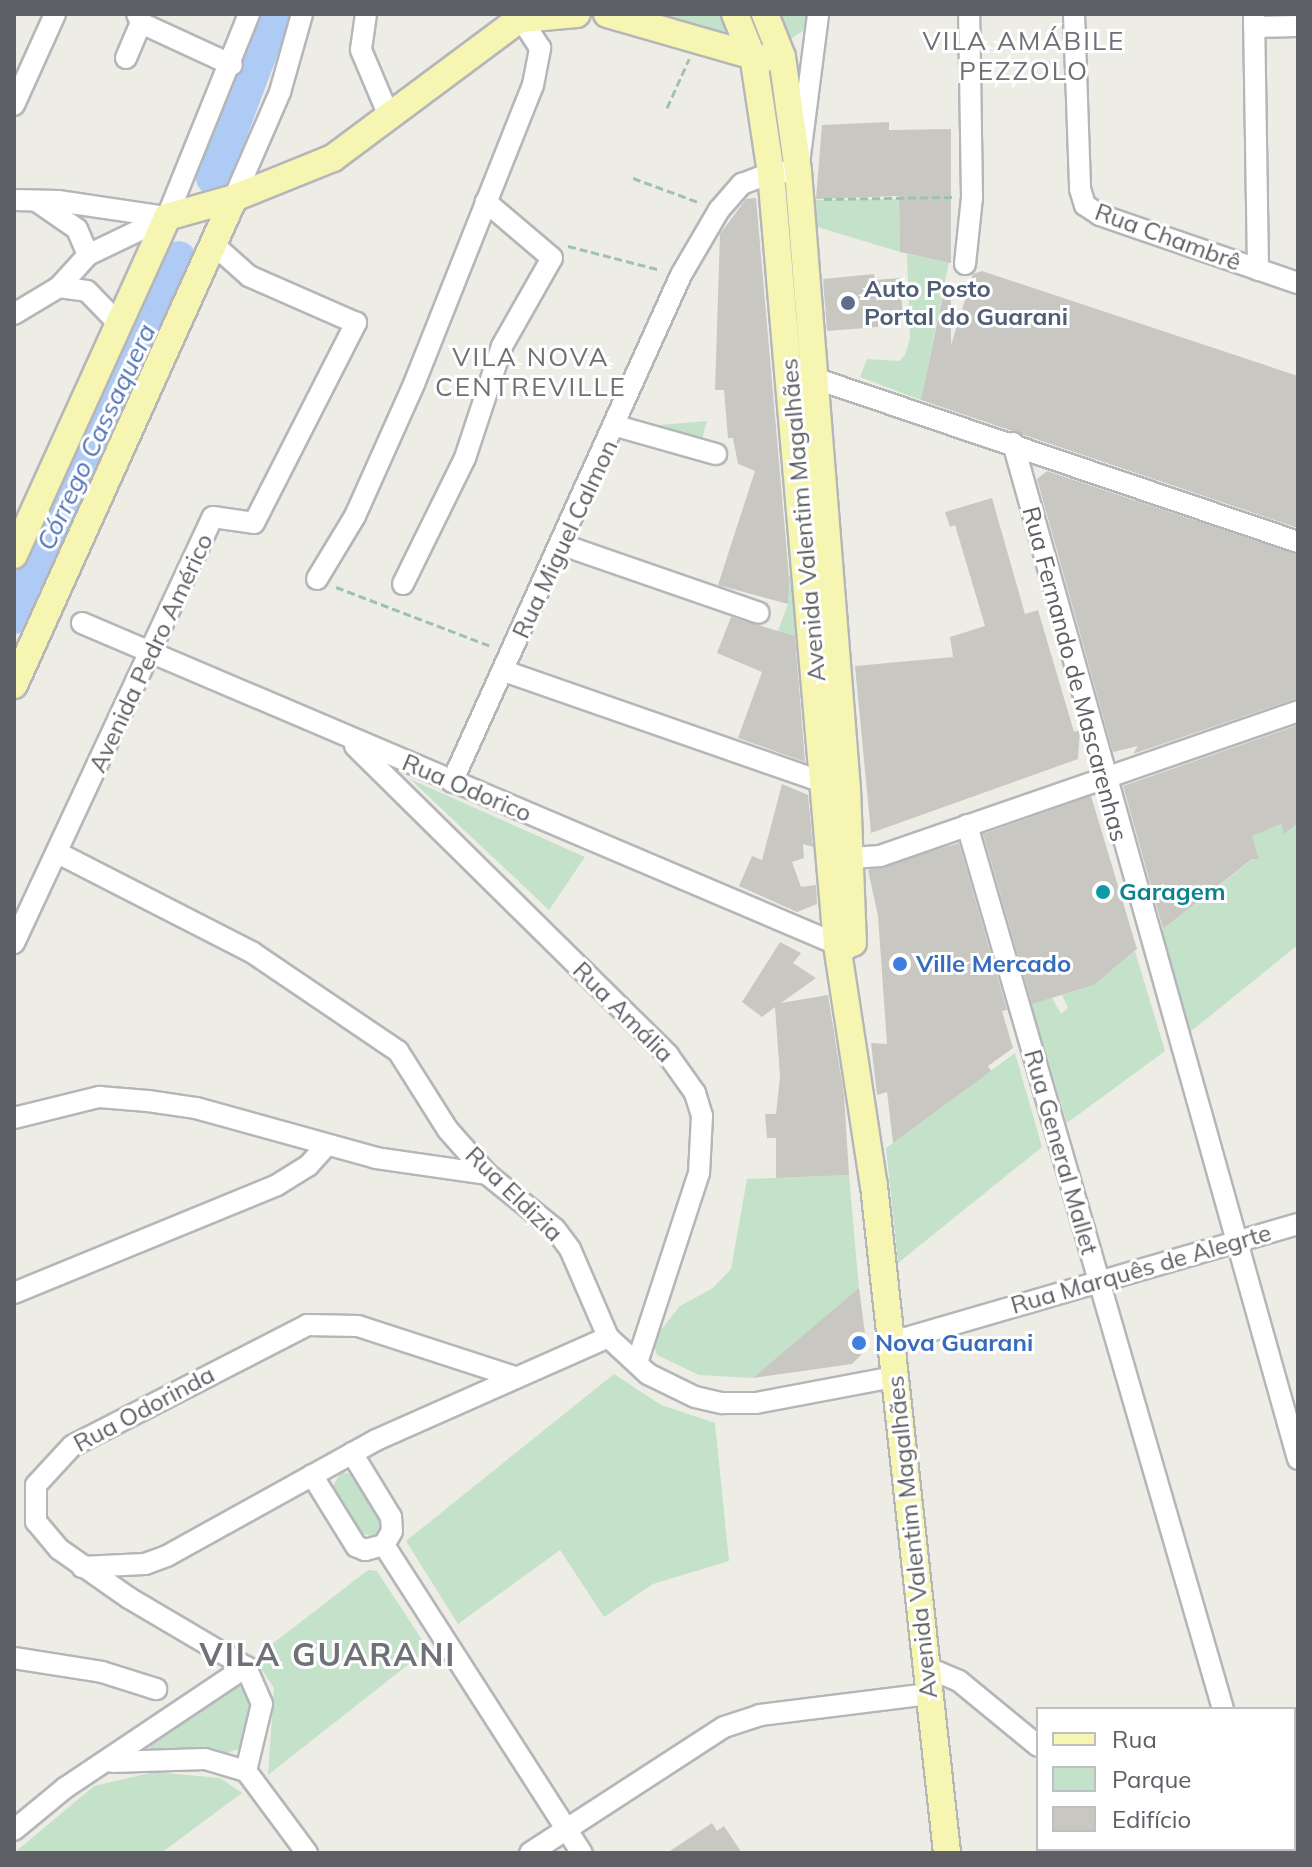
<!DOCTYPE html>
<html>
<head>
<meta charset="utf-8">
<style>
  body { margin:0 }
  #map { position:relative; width:1312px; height:1867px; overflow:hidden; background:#edede5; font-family:Mulish,sans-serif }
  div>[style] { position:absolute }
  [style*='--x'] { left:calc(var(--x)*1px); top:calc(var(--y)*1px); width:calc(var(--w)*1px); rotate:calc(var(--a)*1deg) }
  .green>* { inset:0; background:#c4e2c9 }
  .river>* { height:34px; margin:-17px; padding:0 17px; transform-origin:17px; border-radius:17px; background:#adcbf5 }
  .building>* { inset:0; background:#c9c7c2 }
  .path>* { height:3px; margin-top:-1.5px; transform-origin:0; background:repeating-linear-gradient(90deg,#9ec2ae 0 8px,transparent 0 12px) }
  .roads { filter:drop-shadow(2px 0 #b5b6ba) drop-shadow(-2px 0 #b5b6ba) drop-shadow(0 2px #b5b6ba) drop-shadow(0 -2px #b5b6ba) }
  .minor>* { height:20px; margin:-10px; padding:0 10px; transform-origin:10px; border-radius:10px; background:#fff }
  .major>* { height:26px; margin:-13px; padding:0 13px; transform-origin:13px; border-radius:13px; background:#f6f5b2 }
  .dots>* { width:22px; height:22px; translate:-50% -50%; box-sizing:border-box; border:4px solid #fff; border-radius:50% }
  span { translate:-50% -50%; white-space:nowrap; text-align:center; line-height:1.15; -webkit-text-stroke:6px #fff; paint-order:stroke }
  .street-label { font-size:24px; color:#5d5f64 }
  .service-label { font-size:24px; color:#4e5e75; font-weight:700 }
  .left { translate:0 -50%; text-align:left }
  .culture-label { font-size:24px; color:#0d838f; font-weight:700 }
  .shop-label { font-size:24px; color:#366cbe; font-weight:700 }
  .neighbourhood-label { font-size:26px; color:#6e7176; letter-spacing:2px }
  .water-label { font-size:26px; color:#5374b6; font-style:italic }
  .district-label { font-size:32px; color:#6e7176; font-weight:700; letter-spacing:2px }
  .frame { position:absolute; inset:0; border:16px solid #5d5f64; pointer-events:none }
  .legend { position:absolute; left:1036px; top:1707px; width:260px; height:144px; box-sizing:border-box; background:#fff; border:2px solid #bebfc1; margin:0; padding:10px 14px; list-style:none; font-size:24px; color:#5d5f64 }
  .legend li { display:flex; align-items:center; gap:16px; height:40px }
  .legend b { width:40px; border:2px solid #bebfc1 }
</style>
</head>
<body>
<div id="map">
  <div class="green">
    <i style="clip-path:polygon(656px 14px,729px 14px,728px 29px,719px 34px)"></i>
    <i style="clip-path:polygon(778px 14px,808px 14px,807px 28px,785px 43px)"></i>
    <i style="clip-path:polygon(899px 199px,900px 252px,811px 225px,811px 200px)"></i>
    <i style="clip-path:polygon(907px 254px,949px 262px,921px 400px,860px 377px,867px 359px,899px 361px,905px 355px,910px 339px)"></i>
    <i style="clip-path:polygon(707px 421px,702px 439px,648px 426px)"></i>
    <i style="clip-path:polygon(797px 576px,803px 639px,778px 631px,788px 604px,787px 577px)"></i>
    <i style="clip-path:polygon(410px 779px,585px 857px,549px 910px)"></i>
    <i style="clip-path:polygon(1238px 799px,1260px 832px,1281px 824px,1284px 833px,1298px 823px,1298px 945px,1190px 1032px,1158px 933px,1258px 855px)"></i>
    <i style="clip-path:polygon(1135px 951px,1165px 1051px,1067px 1123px,1031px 1004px,1052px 998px,1061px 1014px,1068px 1008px,1062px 995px,1094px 985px)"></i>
    <i style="clip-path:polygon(1015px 1053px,1042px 1147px,898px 1263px,886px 1148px)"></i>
    <i style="clip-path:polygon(849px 1175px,859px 1289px,753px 1378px,699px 1375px,657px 1355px,652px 1341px,680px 1306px,713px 1288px,731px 1269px,747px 1179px)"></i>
    <i style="clip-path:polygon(614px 1374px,661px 1405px,715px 1423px,729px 1561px,653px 1584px,604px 1617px,560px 1550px,458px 1624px,406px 1541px)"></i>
    <i style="clip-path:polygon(341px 1472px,353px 1474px,383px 1523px,374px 1537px,361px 1533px,333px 1486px)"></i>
    <i style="clip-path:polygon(368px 1570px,377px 1571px,428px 1649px,268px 1775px,274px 1688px,254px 1658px)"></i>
    <i style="clip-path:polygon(241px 1679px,253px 1704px,245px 1747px,223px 1754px,150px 1749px,151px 1741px)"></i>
    <i style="clip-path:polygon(154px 1772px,220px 1778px,242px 1793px,161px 1853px,14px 1853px,94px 1786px)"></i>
  </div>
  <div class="river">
    <i style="--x:213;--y:178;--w:175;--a:-69.3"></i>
    <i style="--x:14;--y:617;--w:395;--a:-65.3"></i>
  </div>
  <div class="building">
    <i style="clip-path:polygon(889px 122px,889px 130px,951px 129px,951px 263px,900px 252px,899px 196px,816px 199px,822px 125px)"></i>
    <i style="clip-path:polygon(756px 198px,789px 577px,788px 604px,718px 585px,755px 471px,738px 464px,733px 438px,728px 438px,724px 390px,715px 390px,720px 234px,746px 199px)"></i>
    <i style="clip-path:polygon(982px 271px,1298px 376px,1298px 528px,921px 400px,944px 290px,951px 290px,951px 345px,973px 274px)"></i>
    <i style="clip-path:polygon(874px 274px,875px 280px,900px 278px,903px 318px,878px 321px,878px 327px,827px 331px,823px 279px)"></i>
    <i style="clip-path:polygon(1047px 471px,1298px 555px,1298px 698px,1133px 754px,1138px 746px,1113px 752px,1037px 479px)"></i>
    <i style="clip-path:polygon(992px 498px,1025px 614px,1038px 610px,1074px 732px,1080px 730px,1078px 759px,871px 833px,855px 666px,953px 657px,950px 637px,985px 626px,955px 525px,950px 527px,945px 512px)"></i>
    <i style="clip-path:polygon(731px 617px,795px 636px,805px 762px,738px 738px,762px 672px,717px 653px)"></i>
    <i style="clip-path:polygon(1298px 725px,1298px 823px,1284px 834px,1281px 824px,1252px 836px,1259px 859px,1252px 859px,1163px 929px,1123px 786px)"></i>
    <i style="clip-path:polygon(782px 784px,808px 795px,813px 847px,803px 844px,804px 858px,792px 862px,801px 887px,816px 885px,817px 904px,797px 912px,739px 886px,752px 856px,762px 860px)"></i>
    <i style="clip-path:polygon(1091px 796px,1137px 949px,1094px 985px,1032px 1004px,983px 834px)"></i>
    <i style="clip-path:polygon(959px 843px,1007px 1010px,1002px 1011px,1013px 1048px,988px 1066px,991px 1071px,893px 1143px,887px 1092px,877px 1095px,871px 1043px,887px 1044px,878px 916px,868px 870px)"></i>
    <i style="clip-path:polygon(780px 942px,801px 953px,793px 963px,816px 978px,781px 1003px,828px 995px,844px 1095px,849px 1175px,776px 1178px,776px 1138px,767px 1138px,765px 1114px,776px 1114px,780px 1076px,775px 1007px,762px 1017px,742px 1002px)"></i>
    <i style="clip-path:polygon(859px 1288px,867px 1349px,852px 1364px,753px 1378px)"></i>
    <i style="clip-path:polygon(712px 1823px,717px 1831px,724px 1826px,742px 1853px,667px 1853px)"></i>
  </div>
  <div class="path">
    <i style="--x:667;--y:108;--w:54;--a:-65.8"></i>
    <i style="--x:633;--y:178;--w:72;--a:20.2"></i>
    <i style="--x:824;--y:199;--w:128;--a:-0.9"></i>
    <i style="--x:568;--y:246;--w:96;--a:14.5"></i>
    <i style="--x:336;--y:587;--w:168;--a:20.9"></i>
  </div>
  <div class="roads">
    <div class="minor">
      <i style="--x:137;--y:14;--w:10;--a:66"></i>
      <i style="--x:141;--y:23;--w:100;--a:24.8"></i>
      <i style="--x:366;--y:14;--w:36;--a:98"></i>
      <i style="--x:361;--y:50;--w:72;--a:67"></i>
      <i style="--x:1074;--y:14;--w:175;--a:88"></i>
      <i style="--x:1080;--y:189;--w:17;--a:73"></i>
      <i style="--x:1085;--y:205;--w:18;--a:34"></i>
      <i style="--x:1100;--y:215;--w:209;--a:19"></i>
      <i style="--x:1254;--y:14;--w:256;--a:89.1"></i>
      <i style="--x:1254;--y:27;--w:44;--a:-1.3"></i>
      <i style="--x:126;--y:58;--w:38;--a:-67"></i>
      <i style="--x:14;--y:105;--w:100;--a:-65.7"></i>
      <i style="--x:234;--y:198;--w:116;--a:-66.5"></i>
      <i style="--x:280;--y:92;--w:81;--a:-74.2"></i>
      <i style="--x:14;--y:200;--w:44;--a:1.3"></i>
      <i style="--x:58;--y:201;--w:110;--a:8.4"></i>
      <i style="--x:38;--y:202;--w:47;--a:34.7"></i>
      <i style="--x:77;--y:229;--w:28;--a:67"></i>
      <i style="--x:167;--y:217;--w:219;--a:-68"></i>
      <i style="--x:965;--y:264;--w:67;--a:-84"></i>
      <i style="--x:972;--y:197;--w:183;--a:-90.9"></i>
      <i style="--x:59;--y:287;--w:28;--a:8"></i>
      <i style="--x:87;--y:291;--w:46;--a:45.9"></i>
      <i style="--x:14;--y:314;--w:52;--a:-31"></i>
      <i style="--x:59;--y:287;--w:43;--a:-47.8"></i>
      <i style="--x:88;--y:255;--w:88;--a:-25.7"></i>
      <i style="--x:802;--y:374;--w:524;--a:18.71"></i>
      <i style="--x:617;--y:426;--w:103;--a:15.8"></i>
      <i style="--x:1013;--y:443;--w:1055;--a:74.33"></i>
      <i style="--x:563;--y:545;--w:207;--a:19.1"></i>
      <i style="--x:317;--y:579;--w:74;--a:-58.9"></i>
      <i style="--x:355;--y:516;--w:145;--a:-65.9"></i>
      <i style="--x:414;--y:384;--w:322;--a:-68.3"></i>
      <i style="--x:533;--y:85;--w:38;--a:-79"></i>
      <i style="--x:540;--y:48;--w:40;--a:-122.9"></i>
      <i style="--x:403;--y:584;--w:140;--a:-63.8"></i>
      <i style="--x:465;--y:458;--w:118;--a:-71.7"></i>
      <i style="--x:502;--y:346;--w:101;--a:-60.4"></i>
      <i style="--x:552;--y:258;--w:87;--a:-139.7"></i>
      <i style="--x:82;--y:623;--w:832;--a:23.05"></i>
      <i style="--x:504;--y:671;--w:347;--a:19.2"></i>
      <i style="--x:355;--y:746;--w:440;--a:44.6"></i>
      <i style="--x:668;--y:1055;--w:47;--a:54.6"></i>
      <i style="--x:695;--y:1093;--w:24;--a:73"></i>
      <i style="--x:702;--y:1116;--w:57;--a:93"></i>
      <i style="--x:699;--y:1173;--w:200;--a:108.1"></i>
      <i style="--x:452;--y:782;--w:556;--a:-65.69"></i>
      <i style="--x:681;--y:275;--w:75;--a:-59.7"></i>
      <i style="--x:719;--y:210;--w:35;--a:-49"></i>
      <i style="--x:742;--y:184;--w:31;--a:-21"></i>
      <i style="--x:771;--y:173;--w:27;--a:-4"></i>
      <i style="--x:798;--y:171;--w:158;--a:-82.7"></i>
      <i style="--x:967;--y:825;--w:920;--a:73.85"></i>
      <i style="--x:58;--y:853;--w:219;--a:27.1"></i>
      <i style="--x:253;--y:953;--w:175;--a:34.1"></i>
      <i style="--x:398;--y:1051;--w:93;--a:57.7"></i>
      <i style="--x:448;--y:1130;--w:59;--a:48.4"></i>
      <i style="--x:487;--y:1174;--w:87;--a:39"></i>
      <i style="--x:555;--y:1229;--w:25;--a:53"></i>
      <i style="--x:570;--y:1249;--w:96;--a:66.6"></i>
      <i style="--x:608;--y:1337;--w:54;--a:42.8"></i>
      <i style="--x:648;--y:1374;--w:52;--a:26.1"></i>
      <i style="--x:695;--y:1397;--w:28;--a:13"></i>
      <i style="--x:722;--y:1403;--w:34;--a:0"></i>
      <i style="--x:756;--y:1403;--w:140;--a:-10.7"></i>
      <i style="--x:839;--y:859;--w:41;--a:-4.2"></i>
      <i style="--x:880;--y:856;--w:442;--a:-19.1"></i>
      <i style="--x:14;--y:943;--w:470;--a:-65"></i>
      <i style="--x:213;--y:517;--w:41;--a:8.3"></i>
      <i style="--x:254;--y:523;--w:225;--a:-63"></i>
      <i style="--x:356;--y:323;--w:117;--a:-156.3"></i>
      <i style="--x:249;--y:276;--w:48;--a:-138.4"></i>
      <i style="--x:14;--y:1118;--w:88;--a:-13.9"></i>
      <i style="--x:99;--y:1097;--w:49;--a:4.7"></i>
      <i style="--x:148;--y:1101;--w:49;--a:8.3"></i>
      <i style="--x:196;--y:1108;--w:187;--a:15.5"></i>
      <i style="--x:376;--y:1158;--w:112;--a:8.2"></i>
      <i style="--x:14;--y:1293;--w:284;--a:-22.3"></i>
      <i style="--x:277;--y:1185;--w:36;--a:-32"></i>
      <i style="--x:308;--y:1166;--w:25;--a:-48"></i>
      <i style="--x:892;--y:1342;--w:423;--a:-16.2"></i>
      <i style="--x:312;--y:1475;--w:84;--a:58.2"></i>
      <i style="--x:356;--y:1546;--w:10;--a:24"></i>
      <i style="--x:365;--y:1550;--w:20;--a:-15"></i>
      <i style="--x:384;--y:1545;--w:16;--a:-60"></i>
      <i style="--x:392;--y:1531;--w:14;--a:-94"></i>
      <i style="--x:391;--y:1517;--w:75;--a:-121.4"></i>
      <i style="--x:384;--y:1545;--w:366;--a:57.3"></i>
      <i style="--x:82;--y:1567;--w:63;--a:-2.7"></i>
      <i style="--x:145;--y:1564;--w:23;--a:-20"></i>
      <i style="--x:167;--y:1556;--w:239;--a:-29"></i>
      <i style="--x:376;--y:1440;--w:254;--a:-23.9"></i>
      <i style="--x:14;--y:1658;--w:89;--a:9"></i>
      <i style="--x:102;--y:1672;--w:57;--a:17.5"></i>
      <i style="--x:926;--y:1667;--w:36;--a:23"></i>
      <i style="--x:959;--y:1681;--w:102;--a:39.4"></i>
      <i style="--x:1294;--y:1723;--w:4;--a:-14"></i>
      <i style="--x:112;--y:1762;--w:93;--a:-1.8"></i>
      <i style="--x:205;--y:1759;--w:43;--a:16.3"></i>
      <i style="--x:14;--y:1830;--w:66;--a:-39.5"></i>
      <i style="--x:65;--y:1788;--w:218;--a:-33.8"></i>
      <i style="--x:1143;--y:1849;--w:4;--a:63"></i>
      <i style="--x:1264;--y:1849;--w:4;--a:76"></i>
      <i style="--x:307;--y:1853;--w:102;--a:-126.6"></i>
      <i style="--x:246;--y:1771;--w:69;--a:-76.6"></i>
      <i style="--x:262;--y:1704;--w:40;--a:-113.4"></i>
      <i style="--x:246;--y:1667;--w:136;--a:-149.5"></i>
      <i style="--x:129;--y:1598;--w:85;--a:-145"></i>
      <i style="--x:59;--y:1549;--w:35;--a:-130"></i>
      <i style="--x:36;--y:1522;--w:37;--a:-90"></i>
      <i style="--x:36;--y:1485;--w:53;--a:-47.3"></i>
      <i style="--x:72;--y:1446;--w:264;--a:-27.2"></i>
      <i style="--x:307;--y:1325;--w:51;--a:1.1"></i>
      <i style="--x:358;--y:1326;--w:165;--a:18"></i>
      <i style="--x:530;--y:1853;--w:231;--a:-33"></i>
      <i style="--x:724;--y:1727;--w:38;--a:-18"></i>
      <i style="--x:760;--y:1715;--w:170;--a:-7.1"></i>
    </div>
    <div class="major">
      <i style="--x:607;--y:14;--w:163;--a:16"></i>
      <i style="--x:735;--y:14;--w:51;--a:68"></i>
      <i style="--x:754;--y:61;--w:113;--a:81.4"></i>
      <i style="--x:771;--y:173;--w:775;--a:85.11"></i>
      <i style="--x:837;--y:945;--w:244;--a:81.3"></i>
      <i style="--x:874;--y:1186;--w:671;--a:83.75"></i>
      <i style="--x:765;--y:14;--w:46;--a:68.4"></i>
      <i style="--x:782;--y:57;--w:115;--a:82"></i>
      <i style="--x:798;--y:171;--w:620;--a:85.47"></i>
      <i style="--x:847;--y:789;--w:154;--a:87.8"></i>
      <i style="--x:521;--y:19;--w:56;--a:-5.1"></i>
      <i style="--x:14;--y:555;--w:371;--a:-65.6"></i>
      <i style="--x:167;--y:217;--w:70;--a:-15.8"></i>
      <i style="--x:234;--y:198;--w:107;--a:-22"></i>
      <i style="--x:333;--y:158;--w:241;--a:-36.7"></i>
      <i style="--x:14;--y:685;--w:534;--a:-65.69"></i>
    </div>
  </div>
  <div class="dots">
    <i style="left:848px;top:303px;background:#5c6f8a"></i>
    <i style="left:1103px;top:892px;background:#0f9aa8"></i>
    <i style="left:900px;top:964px;background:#3f7fe0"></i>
    <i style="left:859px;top:1343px;background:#3f7fe0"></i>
  </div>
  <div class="street-label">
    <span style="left:1168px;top:237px;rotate:20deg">Rua Chambrê</span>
    <span style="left:803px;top:520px;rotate:-95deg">Avenida Valentim Magalhães</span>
    <span style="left:565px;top:539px;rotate:-65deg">Rua Miguel Calmon</span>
    <span style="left:151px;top:653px;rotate:-65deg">Avenida Pedro Américo</span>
    <span style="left:1075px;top:674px;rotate:75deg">Rua Fernando de Mascarenhas</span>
    <span style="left:467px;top:788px;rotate:23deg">Rua Odorico</span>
    <span style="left:623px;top:1012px;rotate:45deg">Rua Amália</span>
    <span style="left:1061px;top:1152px;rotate:74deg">Rua General Mallet</span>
    <span style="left:514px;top:1194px;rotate:44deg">Rua Eldizia</span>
    <span style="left:1141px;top:1269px;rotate:-16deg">Rua Marquês de Alegrte</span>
    <span style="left:144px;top:1409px;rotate:-28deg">Rua Odorinda</span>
    <span style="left:912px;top:1537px;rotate:-96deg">Avenida Valentim Magalhães</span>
  </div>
  <div class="service-label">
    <span class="left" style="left:864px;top:303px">Auto Posto<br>Portal do Guarani</span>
  </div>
  <div class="culture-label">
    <span class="left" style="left:1119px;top:892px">Garagem</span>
  </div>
  <div class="shop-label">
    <span class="left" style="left:916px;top:964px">Ville Mercado</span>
    <span class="left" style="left:875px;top:1343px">Nova Guarani</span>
  </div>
  <div class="neighbourhood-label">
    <span style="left:1024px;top:56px">VILA AMÁBILE<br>PEZZOLO</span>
    <span style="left:531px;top:372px">VILA NOVA<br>CENTREVILLE</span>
  </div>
  <div class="water-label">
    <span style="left:96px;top:437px;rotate:-65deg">Córrego Cassaquera</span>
  </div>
  <div class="district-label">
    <span style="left:328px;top:1654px">VILA GUARANI</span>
  </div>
  <div class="frame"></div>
  <ul class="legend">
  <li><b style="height:10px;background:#f6f5b2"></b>Rua</li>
  <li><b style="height:22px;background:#c4e2c9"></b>Parque</li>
  <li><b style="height:22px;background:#c9c7c2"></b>Edifício</li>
  </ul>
</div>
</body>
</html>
